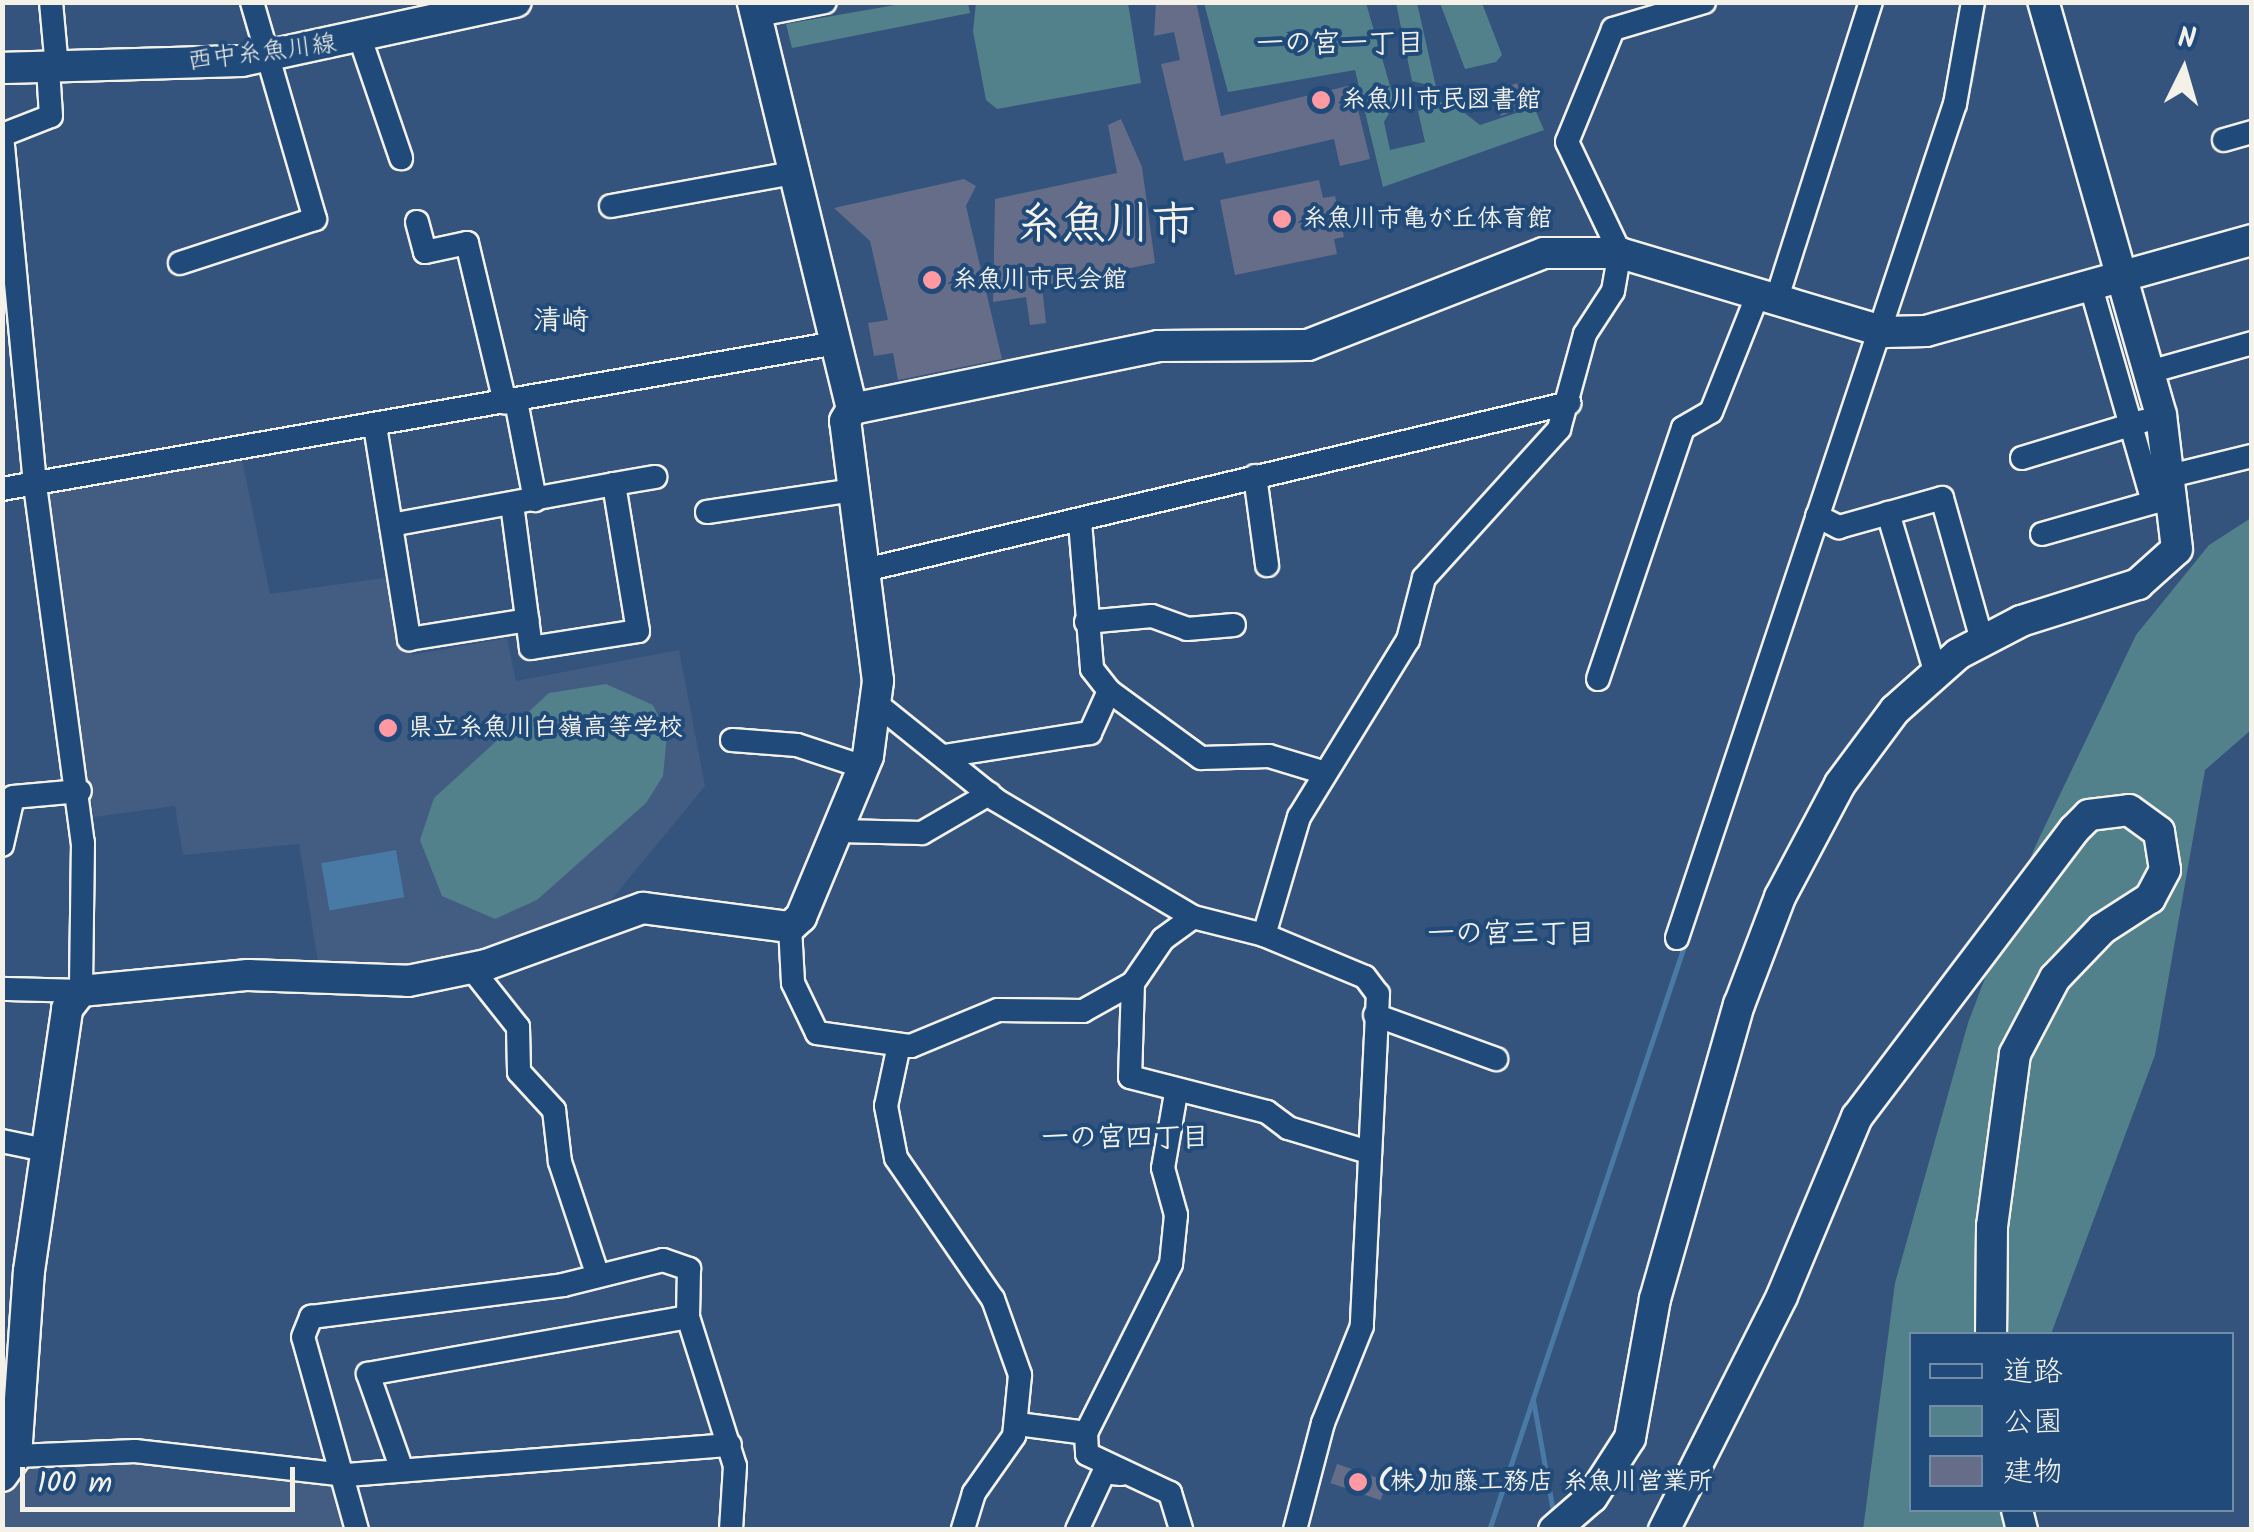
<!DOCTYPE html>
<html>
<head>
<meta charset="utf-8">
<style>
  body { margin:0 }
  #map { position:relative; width:2254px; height:1532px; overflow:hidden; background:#34547e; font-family:Kalam,"Klee One",sans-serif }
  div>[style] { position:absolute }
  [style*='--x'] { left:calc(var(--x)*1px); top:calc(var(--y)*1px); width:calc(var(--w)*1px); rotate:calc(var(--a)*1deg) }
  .built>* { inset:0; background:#435c81 }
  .green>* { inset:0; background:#52818b }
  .water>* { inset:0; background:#487aa5; transform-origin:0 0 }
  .stream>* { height:5px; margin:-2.5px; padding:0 2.5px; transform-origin:2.5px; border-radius:2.5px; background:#487aa5 }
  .building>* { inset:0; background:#656d88; transform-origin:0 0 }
  .roads { filter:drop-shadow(2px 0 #f4f1e8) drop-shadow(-2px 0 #f4f1e8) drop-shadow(0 2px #f4f1e8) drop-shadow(0 -2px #f4f1e8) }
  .street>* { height:22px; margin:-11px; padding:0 11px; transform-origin:11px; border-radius:11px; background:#1f4a7a }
  .secondary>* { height:30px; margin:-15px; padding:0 15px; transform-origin:15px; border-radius:15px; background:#1f4a7a }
  .dots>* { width:28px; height:28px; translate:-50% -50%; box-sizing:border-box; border:5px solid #1f4a7a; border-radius:50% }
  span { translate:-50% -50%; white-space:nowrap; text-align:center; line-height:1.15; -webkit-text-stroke:8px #1f4a7a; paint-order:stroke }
  .street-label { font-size:25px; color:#f4f1e8 }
  .poi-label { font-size:25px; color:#f4f1e8; font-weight:700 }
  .left { translate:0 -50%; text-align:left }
  .neighbourhood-label { font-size:28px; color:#f4f1e8; font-weight:700 }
  .town-label { font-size:45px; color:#f4f1e8; font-weight:700 }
  .frame { position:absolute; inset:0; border:5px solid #f4f1e8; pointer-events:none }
  .legend { position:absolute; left:1909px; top:1332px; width:325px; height:180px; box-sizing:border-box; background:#1f4a7a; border:2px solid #748da6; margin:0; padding:12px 18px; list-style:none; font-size:30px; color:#f4f1e8 }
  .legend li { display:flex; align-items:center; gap:20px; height:50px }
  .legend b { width:50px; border:2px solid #748da6 }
  .north { position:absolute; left:2134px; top:20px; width:100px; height:100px; -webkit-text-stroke:8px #1f4a7a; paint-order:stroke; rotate:5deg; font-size:28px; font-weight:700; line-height:40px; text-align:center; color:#f4f1e8 }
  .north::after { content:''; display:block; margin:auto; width:35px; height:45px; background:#f4f1e8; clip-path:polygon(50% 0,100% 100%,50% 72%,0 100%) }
  .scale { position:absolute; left:20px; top:1467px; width:275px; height:45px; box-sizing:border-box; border:5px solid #f4f1e8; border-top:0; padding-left:12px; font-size:30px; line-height:35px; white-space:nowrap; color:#f4f1e8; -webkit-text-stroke:8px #1f4a7a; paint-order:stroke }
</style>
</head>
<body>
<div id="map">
  <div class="built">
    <i style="clip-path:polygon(241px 455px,270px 594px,397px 576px,412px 655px,507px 638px,516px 681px,679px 650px,705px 786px,607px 905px,555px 932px,417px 973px,319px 968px,299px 844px,183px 855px,175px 806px,94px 817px,45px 505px,52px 490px)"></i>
    <i style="clip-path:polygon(87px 1457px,342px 1482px,351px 1529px,3px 1529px,2px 1497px,32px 1467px)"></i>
  </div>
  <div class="green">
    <i style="clip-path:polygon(907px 3px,968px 3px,970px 13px,792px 48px,786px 24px)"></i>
    <i style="clip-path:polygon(976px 3px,1128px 3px,1141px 83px,997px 109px,986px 100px,973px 31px)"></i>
    <i style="clip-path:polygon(1204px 3px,1366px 3px,1395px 103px,1384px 122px,1390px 150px,1425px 142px,1418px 111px,1448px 100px,1480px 125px,1534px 107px,1544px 130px,1383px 187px,1355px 70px,1228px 92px)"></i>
    <i style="clip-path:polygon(1396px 3px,1417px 3px,1436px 87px,1412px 81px)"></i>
    <i style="clip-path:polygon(1440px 3px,1482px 3px,1502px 55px,1496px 62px,1465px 69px)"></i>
    <i style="clip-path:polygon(2251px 518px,2251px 730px,2205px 770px,2155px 1055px,2051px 1334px,1912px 1334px,1912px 1510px,2033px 1510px,2033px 1529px,1863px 1530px,1895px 1283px,1968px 1023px,2034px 849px,2136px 635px,2209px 545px)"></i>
    <i style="clip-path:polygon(606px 684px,653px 705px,667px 735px,663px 776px,646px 803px,537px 900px,495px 919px,442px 896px,420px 840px,434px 798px,549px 693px)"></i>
  </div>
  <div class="water">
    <i style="left:396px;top:850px;width:48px;height:76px;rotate:80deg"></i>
  </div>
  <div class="stream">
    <i style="--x:1970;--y:83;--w:82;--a:-80.2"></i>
    <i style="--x:1533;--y:1400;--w:119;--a:79.8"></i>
    <i style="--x:1489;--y:1530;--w:619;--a:-71.54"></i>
  </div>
  <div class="building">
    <i style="clip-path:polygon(1156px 2px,1196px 2px,1221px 116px,1352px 85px,1370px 159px,1340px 166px,1334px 139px,1226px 164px,1223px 152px,1184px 161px,1161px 64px,1180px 60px,1174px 32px,1154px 36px)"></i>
    <i style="left:1517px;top:83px;width:25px;height:27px;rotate:69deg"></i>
    <i style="clip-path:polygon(1121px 119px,1142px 167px,1155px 263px,1042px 286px,1046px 323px,1030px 325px,1026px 297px,993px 302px,995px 199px,1117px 173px,1108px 125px)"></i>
    <i style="clip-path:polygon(964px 179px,976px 186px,966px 206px,1002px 359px,898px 380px,893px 353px,874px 356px,868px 323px,888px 320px,870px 241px,834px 208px)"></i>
    <i style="clip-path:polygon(1319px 180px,1323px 198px,1335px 196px,1344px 237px,1334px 239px,1337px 254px,1235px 275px,1220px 200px)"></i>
    <i style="left:1337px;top:1464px;width:53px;height:20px;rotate:19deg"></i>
  </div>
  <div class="roads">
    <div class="street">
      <i style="--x:51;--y:2;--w:66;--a:84.8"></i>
      <i style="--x:758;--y:15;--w:68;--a:-11"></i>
      <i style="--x:361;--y:41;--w:124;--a:71.1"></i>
      <i style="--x:5;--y:134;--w:49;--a:-21.4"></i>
      <i style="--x:51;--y:116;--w:48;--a:-93.6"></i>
      <i style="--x:2;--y:135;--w:352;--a:84.6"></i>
      <i style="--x:35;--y:485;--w:361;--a:82.4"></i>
      <i style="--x:83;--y:843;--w:148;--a:90.8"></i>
      <i style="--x:81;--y:991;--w:79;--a:-178.5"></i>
      <i style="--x:2224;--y:140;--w:29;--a:-16"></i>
      <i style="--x:611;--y:206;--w:190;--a:-10.3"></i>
      <i style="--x:417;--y:222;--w:31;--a:75"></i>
      <i style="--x:425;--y:252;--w:43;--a:-12.1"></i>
      <i style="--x:467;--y:243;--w:164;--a:76.6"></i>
      <i style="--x:180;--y:263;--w:142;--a:-18.1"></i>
      <i style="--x:315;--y:219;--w:226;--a:-106.2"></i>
      <i style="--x:2091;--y:287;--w:224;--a:73.9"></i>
      <i style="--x:1776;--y:301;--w:314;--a:-72.4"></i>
      <i style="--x:2149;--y:372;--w:107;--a:-15.7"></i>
      <i style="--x:516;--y:401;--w:101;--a:79.1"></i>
      <i style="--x:375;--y:426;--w:216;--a:80.9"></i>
      <i style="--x:409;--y:639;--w:120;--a:-9.1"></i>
      <i style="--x:2022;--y:458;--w:127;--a:-16.9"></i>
      <i style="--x:2174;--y:475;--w:80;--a:-13.7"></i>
      <i style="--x:1255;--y:476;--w:90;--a:82.3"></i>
      <i style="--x:2;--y:489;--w:847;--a:-9.93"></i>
      <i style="--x:512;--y:504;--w:145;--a:82.5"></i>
      <i style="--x:531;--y:648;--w:108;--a:-9"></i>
      <i style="--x:638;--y:631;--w:149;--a:-99.3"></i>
      <i style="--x:614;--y:484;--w:42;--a:-9.7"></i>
      <i style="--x:707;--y:512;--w:149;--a:-8.5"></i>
      <i style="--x:1888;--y:513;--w:165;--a:73.4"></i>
      <i style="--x:1817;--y:516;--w:25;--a:27"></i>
      <i style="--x:1839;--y:527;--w:107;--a:-15.7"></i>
      <i style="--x:1942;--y:498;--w:148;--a:74.3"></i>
      <i style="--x:1080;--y:522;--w:147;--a:85.3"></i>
      <i style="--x:1092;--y:669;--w:28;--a:52"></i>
      <i style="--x:1109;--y:691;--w:114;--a:36.1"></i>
      <i style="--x:1201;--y:758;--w:68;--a:-1.7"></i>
      <i style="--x:1269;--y:756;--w:55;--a:16.8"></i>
      <i style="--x:391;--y:525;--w:227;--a:-10.4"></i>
      <i style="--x:2042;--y:534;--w:131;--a:-15.9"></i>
      <i style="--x:865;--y:570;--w:724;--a:-13.34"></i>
      <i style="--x:1086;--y:622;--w:66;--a:-5.2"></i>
      <i style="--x:1152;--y:616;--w:37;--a:20"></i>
      <i style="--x:1187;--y:629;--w:47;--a:-4.9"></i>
      <i style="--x:1598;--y:679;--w:265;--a:-71.3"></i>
      <i style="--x:1683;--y:428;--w:32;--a:-30"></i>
      <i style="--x:1711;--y:412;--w:127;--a:-68.3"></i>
      <i style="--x:878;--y:705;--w:151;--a:38.8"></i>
      <i style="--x:996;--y:800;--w:229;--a:30.7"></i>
      <i style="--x:1193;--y:917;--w:73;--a:14.2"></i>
      <i style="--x:1264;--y:935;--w:109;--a:22.6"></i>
      <i style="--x:1365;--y:977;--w:21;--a:53"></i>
      <i style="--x:1378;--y:994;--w:332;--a:92.8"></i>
      <i style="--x:1362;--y:1326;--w:105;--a:111.9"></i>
      <i style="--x:1323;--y:1423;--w:111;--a:104.7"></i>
      <i style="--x:732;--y:740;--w:65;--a:4.4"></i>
      <i style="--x:797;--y:745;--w:71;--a:18.2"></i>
      <i style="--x:944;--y:756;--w:148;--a:-9"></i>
      <i style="--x:1090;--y:733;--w:46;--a:-65.7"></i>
      <i style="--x:839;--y:831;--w:83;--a:1.4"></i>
      <i style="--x:922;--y:833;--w:78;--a:-30.2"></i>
      <i style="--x:2;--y:845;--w:49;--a:-77.1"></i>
      <i style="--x:13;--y:797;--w:67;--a:-5.1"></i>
      <i style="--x:790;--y:927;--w:56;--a:86.9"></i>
      <i style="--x:793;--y:983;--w:55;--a:64.4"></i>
      <i style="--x:817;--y:1033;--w:95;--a:7.9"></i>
      <i style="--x:911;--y:1046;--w:94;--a:-22.5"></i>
      <i style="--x:998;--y:1010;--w:85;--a:0.7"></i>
      <i style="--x:1083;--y:1011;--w:57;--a:-29.2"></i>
      <i style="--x:1133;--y:983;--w:53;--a:-55.7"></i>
      <i style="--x:1163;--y:939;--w:37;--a:-36"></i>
      <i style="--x:1264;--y:935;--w:123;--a:-73.5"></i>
      <i style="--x:1299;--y:817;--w:208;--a:-58.4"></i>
      <i style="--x:1408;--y:640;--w:64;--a:-75.5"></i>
      <i style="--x:1424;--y:578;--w:201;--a:-47.8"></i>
      <i style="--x:1559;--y:429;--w:98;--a:-74.7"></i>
      <i style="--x:1585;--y:334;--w:51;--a:-56.9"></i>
      <i style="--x:1613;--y:291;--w:39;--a:-80"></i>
      <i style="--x:1620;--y:253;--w:123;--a:-115.5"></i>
      <i style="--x:1567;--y:142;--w:122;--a:-67.8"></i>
      <i style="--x:1613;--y:29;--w:95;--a:-16.5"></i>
      <i style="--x:1677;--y:938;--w:879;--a:-71.57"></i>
      <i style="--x:1955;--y:104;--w:104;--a:-80"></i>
      <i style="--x:472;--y:969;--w:74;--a:51.6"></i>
      <i style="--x:518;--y:1027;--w:45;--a:88.7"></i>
      <i style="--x:519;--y:1072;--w:52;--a:47.4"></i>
      <i style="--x:554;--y:1110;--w:52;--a:83.4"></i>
      <i style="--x:560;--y:1162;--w:120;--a:71.6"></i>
      <i style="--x:1133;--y:983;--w:94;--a:91.8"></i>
      <i style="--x:1130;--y:1077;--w:141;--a:14.3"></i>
      <i style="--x:1267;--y:1112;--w:26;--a:37"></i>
      <i style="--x:1288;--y:1128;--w:80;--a:16.6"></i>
      <i style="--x:1375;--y:1015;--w:129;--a:20"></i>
      <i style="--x:899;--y:1045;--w:62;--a:102"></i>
      <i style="--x:886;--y:1106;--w:53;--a:79.1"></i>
      <i style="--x:896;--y:1158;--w:171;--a:55.5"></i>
      <i style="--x:993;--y:1299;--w:81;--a:70.4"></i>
      <i style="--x:1020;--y:1375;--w:61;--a:95.6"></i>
      <i style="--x:1014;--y:1436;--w:70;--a:125.1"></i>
      <i style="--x:974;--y:1493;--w:39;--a:107"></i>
      <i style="--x:1176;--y:1093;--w:76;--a:99.8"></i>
      <i style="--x:1163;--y:1168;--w:49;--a:74.5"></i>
      <i style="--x:1176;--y:1215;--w:49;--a:95.8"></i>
      <i style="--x:1171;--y:1264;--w:189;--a:116.7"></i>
      <i style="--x:1086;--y:1433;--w:21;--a:87"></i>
      <i style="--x:1087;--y:1454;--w:92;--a:25.2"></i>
      <i style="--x:1170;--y:1493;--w:39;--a:73"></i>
      <i style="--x:2;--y:1141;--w:49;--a:11.8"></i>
      <i style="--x:1018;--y:1424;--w:69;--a:7.5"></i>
      <i style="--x:16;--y:1456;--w:119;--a:-2.4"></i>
      <i style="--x:135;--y:1451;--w:213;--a:6.5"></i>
      <i style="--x:347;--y:1475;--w:384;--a:-4.5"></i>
      <i style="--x:402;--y:1470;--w:102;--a:-109.5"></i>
      <i style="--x:368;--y:1374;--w:325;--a:-10.1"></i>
      <i style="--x:357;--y:1530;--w:200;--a:-105.6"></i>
      <i style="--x:303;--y:1337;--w:22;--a:-68"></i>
      <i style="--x:311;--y:1317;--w:254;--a:-7.2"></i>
      <i style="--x:563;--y:1285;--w:103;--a:-14"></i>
      <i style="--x:663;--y:1260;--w:28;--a:19"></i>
      <i style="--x:689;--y:1269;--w:48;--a:91.2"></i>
      <i style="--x:688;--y:1317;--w:156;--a:72.5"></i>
      <i style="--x:735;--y:1466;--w:64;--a:93.6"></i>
      <i style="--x:1077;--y:1530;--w:64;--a:-65"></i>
      <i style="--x:1104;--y:1472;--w:17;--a:7"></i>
    </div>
    <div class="secondary">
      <i style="--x:2;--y:68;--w:240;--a:-1.7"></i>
      <i style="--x:242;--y:61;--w:280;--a:-12.2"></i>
      <i style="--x:852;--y:409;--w:312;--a:-11.6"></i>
      <i style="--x:1158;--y:346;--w:150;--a:-0.4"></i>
      <i style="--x:1308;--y:345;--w:253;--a:-21.3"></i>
      <i style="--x:1544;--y:253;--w:76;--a:0"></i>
      <i style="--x:1620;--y:253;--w:277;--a:16.6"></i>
      <i style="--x:1885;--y:332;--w:41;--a:-1.4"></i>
      <i style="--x:1926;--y:331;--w:338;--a:-15.6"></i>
      <i style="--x:2;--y:1476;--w:24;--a:-55"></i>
      <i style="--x:16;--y:1456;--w:185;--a:-86"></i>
      <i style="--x:29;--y:1271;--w:265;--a:-81.7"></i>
      <i style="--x:67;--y:1009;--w:23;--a:-52"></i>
      <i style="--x:81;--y:991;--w:168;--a:-5.5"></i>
      <i style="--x:248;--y:975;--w:160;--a:2.1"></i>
      <i style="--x:408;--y:981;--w:80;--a:-11.6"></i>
      <i style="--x:486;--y:965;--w:167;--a:-20"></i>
      <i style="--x:643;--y:908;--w:148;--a:7.4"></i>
      <i style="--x:790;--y:927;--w:15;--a:-42"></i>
      <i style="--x:801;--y:917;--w:174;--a:-67.4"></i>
      <i style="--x:868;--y:756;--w:76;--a:-82.4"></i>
      <i style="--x:878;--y:681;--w:262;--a:-97.2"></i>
      <i style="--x:845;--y:421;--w:14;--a:-60"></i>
      <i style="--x:852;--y:409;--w:419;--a:-103.7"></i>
      <i style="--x:2017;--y:1510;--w:21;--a:76"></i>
      <i style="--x:1554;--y:1530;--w:50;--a:-41"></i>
      <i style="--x:1592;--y:1497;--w:70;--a:-57.2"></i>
      <i style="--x:1630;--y:1438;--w:141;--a:-79.8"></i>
      <i style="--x:1655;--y:1299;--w:306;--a:-74.1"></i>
      <i style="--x:1739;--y:1005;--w:116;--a:-69.2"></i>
      <i style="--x:1780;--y:897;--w:128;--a:-62"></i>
      <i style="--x:1840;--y:784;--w:92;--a:-53.4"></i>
      <i style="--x:1895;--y:710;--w:84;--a:-41.6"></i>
      <i style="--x:1958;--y:654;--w:71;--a:-27.6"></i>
      <i style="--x:2021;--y:621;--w:123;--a:-17.5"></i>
      <i style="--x:2138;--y:584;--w:52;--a:-41.9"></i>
      <i style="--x:2177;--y:549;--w:135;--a:-96.8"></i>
      <i style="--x:2161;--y:415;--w:430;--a:-105.9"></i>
      <i style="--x:1664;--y:1530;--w:262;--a:-63.2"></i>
      <i style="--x:1782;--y:1296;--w:194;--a:-67.3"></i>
      <i style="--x:1857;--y:1117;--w:360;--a:-52.9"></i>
      <i style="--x:2074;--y:830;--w:21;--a:-45"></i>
      <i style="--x:2089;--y:815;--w:40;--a:-7.1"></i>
      <i style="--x:2129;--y:810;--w:37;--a:36"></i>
      <i style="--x:2159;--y:832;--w:38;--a:81"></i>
      <i style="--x:2165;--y:870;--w:32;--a:118"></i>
      <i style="--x:2150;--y:898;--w:57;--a:147.1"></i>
      <i style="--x:2102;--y:929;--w:68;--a:133.8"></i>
      <i style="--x:2055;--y:978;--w:86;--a:117.8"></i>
      <i style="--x:2015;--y:1054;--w:174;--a:97.6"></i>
      <i style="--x:1992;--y:1226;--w:108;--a:90.5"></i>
    </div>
  </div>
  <div class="dots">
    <i style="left:1321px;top:100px;background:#ff9aa2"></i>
    <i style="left:1282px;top:219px;background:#ff9aa2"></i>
    <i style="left:932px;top:280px;background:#ff9aa2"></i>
    <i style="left:388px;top:728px;background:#ff9aa2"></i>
    <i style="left:1358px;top:1482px;background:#ff9aa2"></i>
  </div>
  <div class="street-label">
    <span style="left:262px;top:53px;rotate:-7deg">西中糸魚川線</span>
  </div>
  <div class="poi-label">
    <span class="left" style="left:1341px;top:100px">糸魚川市民図書館</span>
    <span class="left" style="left:1302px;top:219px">糸魚川市亀が丘体育館</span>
    <span class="left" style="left:952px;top:280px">糸魚川市民会館</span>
    <span class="left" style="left:408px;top:728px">県立糸魚川白嶺高等学校</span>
    <span class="left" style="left:1378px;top:1482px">(株)加藤工務店 糸魚川営業所</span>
  </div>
  <div class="neighbourhood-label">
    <span style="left:1340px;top:45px">一の宮一丁目</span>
    <span style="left:561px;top:322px">清崎</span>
    <span style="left:1511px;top:935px">一の宮三丁目</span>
    <span style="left:1125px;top:1139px">一の宮四丁目</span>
  </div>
  <div class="town-label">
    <span style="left:1106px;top:227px">糸魚川市</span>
  </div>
  <div class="frame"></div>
  <ul class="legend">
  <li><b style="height:12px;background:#1f4a7a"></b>道路</li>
  <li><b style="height:28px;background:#52818b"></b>公園</li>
  <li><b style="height:28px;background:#656d88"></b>建物</li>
  </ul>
  <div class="north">N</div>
  <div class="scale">100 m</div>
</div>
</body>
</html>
